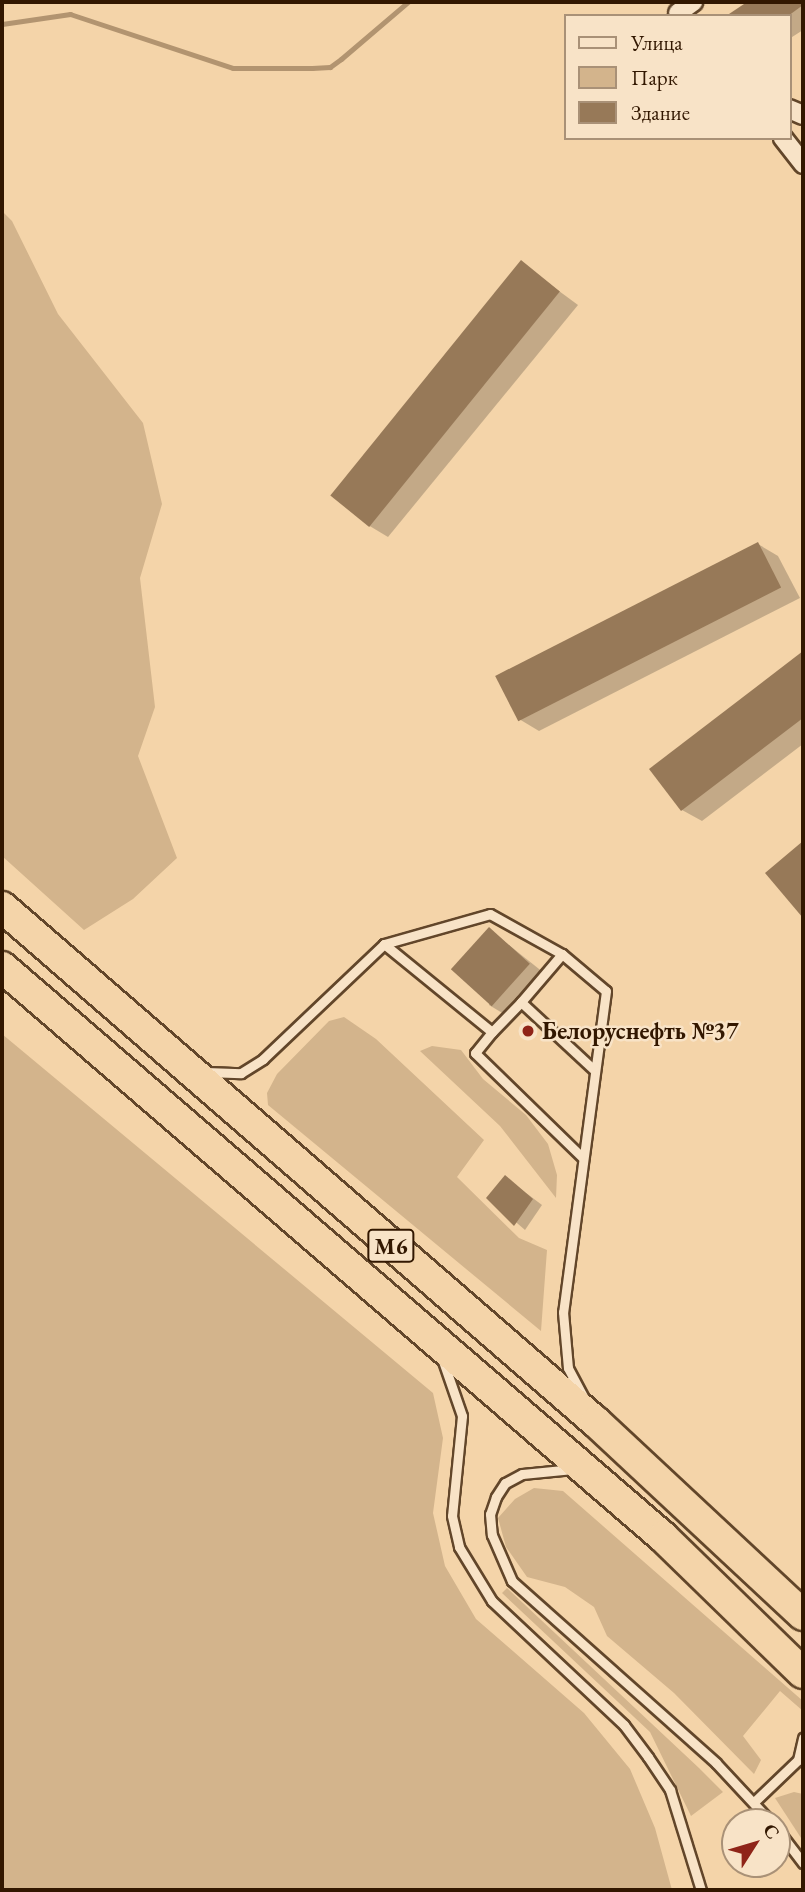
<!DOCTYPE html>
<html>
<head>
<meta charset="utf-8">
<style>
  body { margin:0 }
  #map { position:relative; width:805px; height:1892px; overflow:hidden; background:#f4d4a9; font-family:"EB Garamond",serif }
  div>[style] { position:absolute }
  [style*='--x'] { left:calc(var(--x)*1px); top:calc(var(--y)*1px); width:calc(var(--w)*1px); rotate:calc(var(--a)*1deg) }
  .green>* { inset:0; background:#d3b48c }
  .shadow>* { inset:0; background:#0003 }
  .stream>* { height:5px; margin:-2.5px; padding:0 2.5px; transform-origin:2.5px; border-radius:2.5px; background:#b29470 }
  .building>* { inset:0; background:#977958; transform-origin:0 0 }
  .roads { filter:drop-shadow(2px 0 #62462a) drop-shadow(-2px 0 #62462a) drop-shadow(0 2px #62462a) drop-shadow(0 -2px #62462a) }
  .service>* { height:9px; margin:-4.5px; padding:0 4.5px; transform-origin:4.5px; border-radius:4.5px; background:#f8e3c7 }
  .minor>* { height:18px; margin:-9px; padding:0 9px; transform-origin:9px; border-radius:9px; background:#f8e3c7 }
  .trunk>* { height:30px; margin:-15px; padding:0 15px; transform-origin:15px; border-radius:15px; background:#f4d4a9 }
  .dots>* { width:19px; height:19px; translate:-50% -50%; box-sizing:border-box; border:4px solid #f8e3c7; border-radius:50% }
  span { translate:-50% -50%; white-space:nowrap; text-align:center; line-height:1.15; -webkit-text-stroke:5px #f8e3c7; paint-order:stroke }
  .shield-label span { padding:2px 5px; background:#f8e3c7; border:2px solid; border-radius:5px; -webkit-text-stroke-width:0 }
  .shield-label { font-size:23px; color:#321700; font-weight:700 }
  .poi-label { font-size:24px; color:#321700; font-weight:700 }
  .left { translate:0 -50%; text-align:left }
  .frame { position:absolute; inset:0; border:4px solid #321700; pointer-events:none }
  .legend { position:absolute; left:564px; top:14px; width:228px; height:126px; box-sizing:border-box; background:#f8e3c7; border:2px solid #a99177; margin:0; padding:9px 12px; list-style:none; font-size:21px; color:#321700 }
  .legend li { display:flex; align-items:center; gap:14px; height:35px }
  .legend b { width:35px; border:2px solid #a99177 }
  .north { position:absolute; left:721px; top:1808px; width:70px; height:70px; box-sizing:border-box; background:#f8e3c7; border:2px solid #a99177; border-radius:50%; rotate:53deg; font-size:19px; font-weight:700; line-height:28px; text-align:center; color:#321700 }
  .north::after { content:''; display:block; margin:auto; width:24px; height:32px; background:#8f2418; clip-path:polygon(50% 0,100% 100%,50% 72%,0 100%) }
</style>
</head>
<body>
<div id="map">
  <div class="green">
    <i style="clip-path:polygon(2px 211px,12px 221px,58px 314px,143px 423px,162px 504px,140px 578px,155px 707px,138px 756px,177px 858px,133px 899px,84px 930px,2px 856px)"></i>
    <i style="clip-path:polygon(344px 1017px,376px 1039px,484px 1140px,457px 1177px,519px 1238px,547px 1250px,541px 1331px,268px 1105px,267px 1093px,277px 1074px,329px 1021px)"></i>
    <i style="clip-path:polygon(2px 1034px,433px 1393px,443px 1438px,433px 1513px,445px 1566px,476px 1619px,584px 1713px,630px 1769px,655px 1828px,672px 1890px,2px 1890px)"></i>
    <i style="clip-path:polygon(432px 1046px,461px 1050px,483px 1079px,526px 1115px,548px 1144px,557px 1175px,556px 1198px,500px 1126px,420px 1051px)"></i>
    <i style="clip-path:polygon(534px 1488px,563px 1491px,803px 1701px,803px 1711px,780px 1691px,743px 1736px,761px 1760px,754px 1774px,674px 1693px,607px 1636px,594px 1607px,565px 1587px,527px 1577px,506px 1547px,498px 1518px,515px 1499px)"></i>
    <i style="clip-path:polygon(507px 1588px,699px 1768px,723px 1792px,691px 1816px,650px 1732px,502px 1593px)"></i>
    <i style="clip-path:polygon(794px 1792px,803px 1794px,803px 1841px,775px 1798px)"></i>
  </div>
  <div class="shadow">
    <i style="clip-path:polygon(750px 2px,803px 2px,803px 30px,789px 39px,789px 16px,729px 16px)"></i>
    <i style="clip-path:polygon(521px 263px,578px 305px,388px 537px,368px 525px)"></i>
    <i style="clip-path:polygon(758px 544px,778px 556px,800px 598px,539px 731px,519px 719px)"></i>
    <i style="clip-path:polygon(803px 654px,803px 744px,702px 821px,682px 810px,651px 769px)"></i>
    <i style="clip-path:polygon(489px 929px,544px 973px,504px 1014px,489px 1005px)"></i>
    <i style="clip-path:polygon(505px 1177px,542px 1205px,525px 1230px,488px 1198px)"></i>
  </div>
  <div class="stream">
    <i style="--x:2;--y:24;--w:69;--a:-8.4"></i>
    <i style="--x:70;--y:14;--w:172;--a:18.3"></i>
    <i style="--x:233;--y:68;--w:79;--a:0"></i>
    <i style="--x:312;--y:68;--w:18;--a:-3"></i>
    <i style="--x:330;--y:67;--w:14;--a:-36"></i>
    <i style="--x:341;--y:59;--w:88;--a:-40.4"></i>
  </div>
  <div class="building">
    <i style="clip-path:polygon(747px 2px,803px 2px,803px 5px,788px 16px,726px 16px)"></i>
    <i style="left:521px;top:260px;width:50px;height:303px;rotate:39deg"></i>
    <i style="left:758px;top:542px;width:51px;height:295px;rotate:63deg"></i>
    <i style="clip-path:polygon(803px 651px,803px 718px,681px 811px,649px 769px)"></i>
    <i style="clip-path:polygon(803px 841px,803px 918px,765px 873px)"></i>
    <i style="left:489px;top:927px;width:55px;height:57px;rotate:42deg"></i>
    <i style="clip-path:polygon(505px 1175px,533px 1199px,514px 1226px,486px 1198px)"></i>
  </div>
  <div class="roads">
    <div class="service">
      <i style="--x:384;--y:944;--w:139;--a:39.2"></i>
      <i style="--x:492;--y:1032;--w:27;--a:129"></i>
      <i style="--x:475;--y:1053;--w:149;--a:44.2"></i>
      <i style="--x:562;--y:954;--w:57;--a:40.1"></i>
      <i style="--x:606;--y:991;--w:324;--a:97.6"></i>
      <i style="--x:563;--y:1312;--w:56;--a:84.9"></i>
      <i style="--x:568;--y:1368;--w:32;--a:62"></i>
      <i style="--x:492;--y:1032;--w:42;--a:-46"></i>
      <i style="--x:206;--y:1072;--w:35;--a:2"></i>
      <i style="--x:241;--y:1073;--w:26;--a:-32"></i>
      <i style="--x:263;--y:1059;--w:167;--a:-43.5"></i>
      <i style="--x:384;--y:944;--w:110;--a:-15.8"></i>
      <i style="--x:490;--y:914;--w:82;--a:29.1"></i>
      <i style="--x:562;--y:954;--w:63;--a:130.5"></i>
      <i style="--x:521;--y:1002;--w:98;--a:42.9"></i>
      <i style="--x:443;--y:1361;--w:58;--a:70.9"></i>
      <i style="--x:462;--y:1416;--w:100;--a:95.7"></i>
      <i style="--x:452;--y:1516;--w:32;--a:77"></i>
      <i style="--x:459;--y:1547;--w:63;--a:58.6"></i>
      <i style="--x:492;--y:1601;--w:181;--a:43.2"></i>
      <i style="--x:624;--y:1725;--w:40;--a:53"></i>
      <i style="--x:648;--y:1757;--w:40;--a:56"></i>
      <i style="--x:670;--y:1790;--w:105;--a:72.8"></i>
      <i style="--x:573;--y:1469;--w:51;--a:174.4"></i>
      <i style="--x:522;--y:1474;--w:19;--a:152"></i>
      <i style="--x:505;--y:1483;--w:17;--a:123"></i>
      <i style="--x:496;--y:1497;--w:18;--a:109"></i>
      <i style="--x:490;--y:1514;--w:21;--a:85"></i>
      <i style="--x:492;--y:1535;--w:50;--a:66.5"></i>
      <i style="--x:512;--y:1581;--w:273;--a:41.7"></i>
      <i style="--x:716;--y:1763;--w:81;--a:47"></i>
      <i style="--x:754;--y:1802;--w:61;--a:-43.7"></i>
      <i style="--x:798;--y:1760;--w:23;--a:-77"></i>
      <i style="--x:777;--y:1829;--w:43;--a:52.6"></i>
    </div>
    <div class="minor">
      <i style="--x:678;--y:13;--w:19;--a:-36"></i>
      <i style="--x:789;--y:109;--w:15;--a:23"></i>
      <i style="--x:783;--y:138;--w:33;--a:52"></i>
    </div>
    <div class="trunk">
      <i style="--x:2;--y:907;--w:786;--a:40.93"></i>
      <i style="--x:596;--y:1422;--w:283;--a:43"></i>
      <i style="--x:2;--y:967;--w:873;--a:40.77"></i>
      <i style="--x:663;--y:1537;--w:195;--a:44.2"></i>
    </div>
  </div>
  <div class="dots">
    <i style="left:528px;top:1031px;background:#8f2418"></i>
  </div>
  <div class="shield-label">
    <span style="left:391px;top:1246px">М6</span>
  </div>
  <div class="poi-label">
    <span class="left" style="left:542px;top:1031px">Белоруснефть №37</span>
  </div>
  <div class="frame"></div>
  <ul class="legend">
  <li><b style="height:9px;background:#f8e3c7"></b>Улица</li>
  <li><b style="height:19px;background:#d3b48c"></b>Парк</li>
  <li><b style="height:19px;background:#977958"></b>Здание</li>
  </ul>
  <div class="north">С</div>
</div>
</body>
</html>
